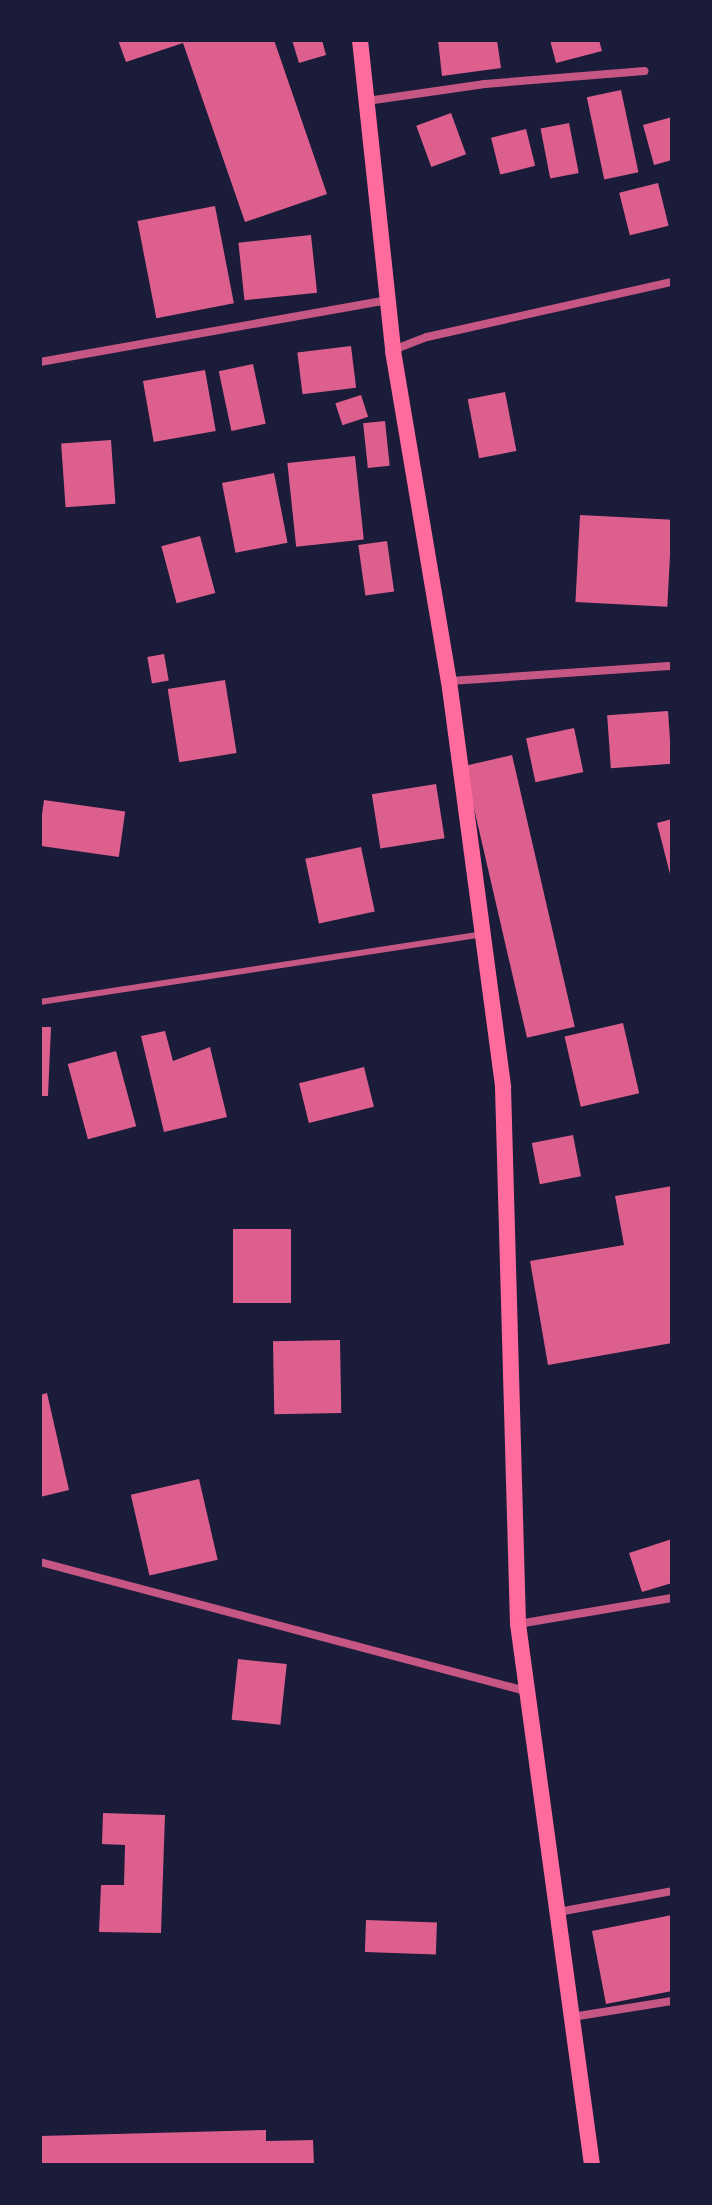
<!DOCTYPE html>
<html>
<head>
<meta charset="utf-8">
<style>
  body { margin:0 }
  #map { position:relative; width:712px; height:2205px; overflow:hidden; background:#1b1b3a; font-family:"Source Sans 3",sans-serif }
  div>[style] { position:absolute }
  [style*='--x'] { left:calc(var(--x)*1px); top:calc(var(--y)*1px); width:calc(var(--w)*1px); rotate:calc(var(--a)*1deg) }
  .building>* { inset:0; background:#dd5f8e; transform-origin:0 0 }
  .service>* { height:6px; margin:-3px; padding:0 3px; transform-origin:3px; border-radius:3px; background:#c65784 }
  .minor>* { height:8px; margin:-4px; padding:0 4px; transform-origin:4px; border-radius:4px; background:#c65784 }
  .secondary>* { height:16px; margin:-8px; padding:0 8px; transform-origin:8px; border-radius:8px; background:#ff6b9d }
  span { translate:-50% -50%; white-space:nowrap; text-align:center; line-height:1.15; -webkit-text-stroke:8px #1b1b3a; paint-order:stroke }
  .frame { position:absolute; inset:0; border:42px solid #1b1b3a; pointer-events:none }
</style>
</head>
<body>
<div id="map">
  <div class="building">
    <i style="clip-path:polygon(118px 40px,274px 40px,327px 194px,245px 222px,183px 43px,126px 62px)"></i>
    <i style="clip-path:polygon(292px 40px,322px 40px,326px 55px,299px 63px)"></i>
    <i style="clip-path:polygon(438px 40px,497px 40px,501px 68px,442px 76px)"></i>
    <i style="clip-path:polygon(550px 40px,599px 40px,602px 51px,556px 63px)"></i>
    <i style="left:621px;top:90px;width:84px;height:35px;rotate:78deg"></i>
    <i style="left:451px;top:113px;width:44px;height:37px;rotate:70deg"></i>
    <i style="clip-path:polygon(672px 117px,672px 160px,654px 165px,643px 125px)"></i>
    <i style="left:569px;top:123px;width:51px;height:29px;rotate:79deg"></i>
    <i style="left:526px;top:129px;width:38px;height:36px;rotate:76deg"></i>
    <i style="left:658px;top:183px;width:44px;height:40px;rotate:76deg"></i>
    <i style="left:215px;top:206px;width:99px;height:79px;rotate:79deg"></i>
    <i style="left:311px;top:235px;width:58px;height:73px;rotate:84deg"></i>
    <i style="left:351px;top:346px;width:42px;height:54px;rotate:83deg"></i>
    <i style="left:253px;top:364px;width:61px;height:35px;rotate:78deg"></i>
    <i style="left:205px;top:370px;width:62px;height:63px;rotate:80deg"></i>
    <i style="left:505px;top:392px;width:60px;height:38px;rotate:79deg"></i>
    <i style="left:361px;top:395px;width:23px;height:27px;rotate:72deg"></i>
    <i style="left:385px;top:421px;width:45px;height:22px;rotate:84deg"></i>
    <i style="left:111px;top:440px;width:64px;height:50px;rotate:86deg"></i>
    <i style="left:355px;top:456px;width:84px;height:68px;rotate:84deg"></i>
    <i style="left:274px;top:473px;width:71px;height:53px;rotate:79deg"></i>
    <i style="left:580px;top:515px;width:92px;height:87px;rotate:3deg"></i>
    <i style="left:200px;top:536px;width:59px;height:40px;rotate:75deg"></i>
    <i style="left:387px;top:541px;width:51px;height:29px;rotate:82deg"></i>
    <i style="left:164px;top:654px;width:27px;height:17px;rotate:80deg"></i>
    <i style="left:225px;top:680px;width:74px;height:58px;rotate:81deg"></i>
    <i style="left:668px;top:711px;width:53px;height:61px;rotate:86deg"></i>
    <i style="left:574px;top:728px;width:45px;height:49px;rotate:78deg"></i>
    <i style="left:512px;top:755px;width:279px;height:49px;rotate:77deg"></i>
    <i style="left:436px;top:784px;width:55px;height:65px;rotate:81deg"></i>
    <i style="left:44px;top:800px;width:82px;height:46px;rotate:8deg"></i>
    <i style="clip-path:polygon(672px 819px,672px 877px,671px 878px,657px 823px)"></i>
    <i style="left:361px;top:847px;width:66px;height:57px;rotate:78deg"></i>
    <i style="left:623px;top:1023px;width:72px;height:60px;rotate:77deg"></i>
    <i style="clip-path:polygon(40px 1027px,51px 1027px,48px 1096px,40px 1096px)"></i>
    <i style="clip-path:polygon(165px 1031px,173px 1061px,210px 1047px,227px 1117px,164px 1132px,141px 1036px)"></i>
    <i style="left:116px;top:1051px;width:78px;height:50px;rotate:75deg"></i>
    <i style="left:364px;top:1067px;width:41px;height:67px;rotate:76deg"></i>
    <i style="left:573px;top:1135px;width:42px;height:42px;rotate:79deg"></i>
    <i style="clip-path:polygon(672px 1186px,672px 1343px,548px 1365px,530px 1261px,624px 1245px,615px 1196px)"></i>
    <i style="left:233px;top:1229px;width:58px;height:74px"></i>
    <i style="left:340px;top:1340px;width:73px;height:67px;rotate:89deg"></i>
    <i style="clip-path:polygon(47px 1393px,69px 1490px,40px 1497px,40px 1395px)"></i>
    <i style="left:199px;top:1479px;width:83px;height:70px;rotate:77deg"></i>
    <i style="clip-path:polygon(672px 1539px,672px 1583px,642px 1592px,629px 1553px)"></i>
    <i style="left:238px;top:1659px;width:49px;height:61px;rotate:6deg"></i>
    <i style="clip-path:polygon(103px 1813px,165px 1815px,161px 1933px,99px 1932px,101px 1885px,124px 1885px,125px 1845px,102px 1844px)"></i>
    <i style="clip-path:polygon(672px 1915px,672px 1991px,606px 2004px,592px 1931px)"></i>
    <i style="left:366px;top:1920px;width:71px;height:32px;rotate:2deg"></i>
    <i style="clip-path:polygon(266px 2130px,266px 2141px,313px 2140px,314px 2165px,40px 2165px,40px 2136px)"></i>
  </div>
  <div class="service">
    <i style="--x:40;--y:1002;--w:444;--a:-8.7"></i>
  </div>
  <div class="minor">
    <i style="--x:367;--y:101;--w:119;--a:-8.2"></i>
    <i style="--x:485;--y:84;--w:160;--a:-4.7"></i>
    <i style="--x:393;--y:350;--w:36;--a:-21"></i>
    <i style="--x:427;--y:337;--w:251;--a:-12.7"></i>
    <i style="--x:40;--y:362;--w:352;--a:-10.1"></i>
    <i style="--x:450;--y:681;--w:223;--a:-3.9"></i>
    <i style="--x:40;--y:1562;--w:503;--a:14.87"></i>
    <i style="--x:518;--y:1624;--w:156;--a:-9.6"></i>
    <i style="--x:558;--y:1912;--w:116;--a:-10.4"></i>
    <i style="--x:572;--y:2017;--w:101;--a:-9.1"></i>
  </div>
  <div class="secondary">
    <i style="--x:360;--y:40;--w:313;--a:83.9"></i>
    <i style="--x:393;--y:351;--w:335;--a:80.4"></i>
    <i style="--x:449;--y:681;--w:410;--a:82.4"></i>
    <i style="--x:503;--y:1087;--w:537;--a:88.4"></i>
    <i style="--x:518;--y:1624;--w:546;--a:82.21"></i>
  </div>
  <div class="frame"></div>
</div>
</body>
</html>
